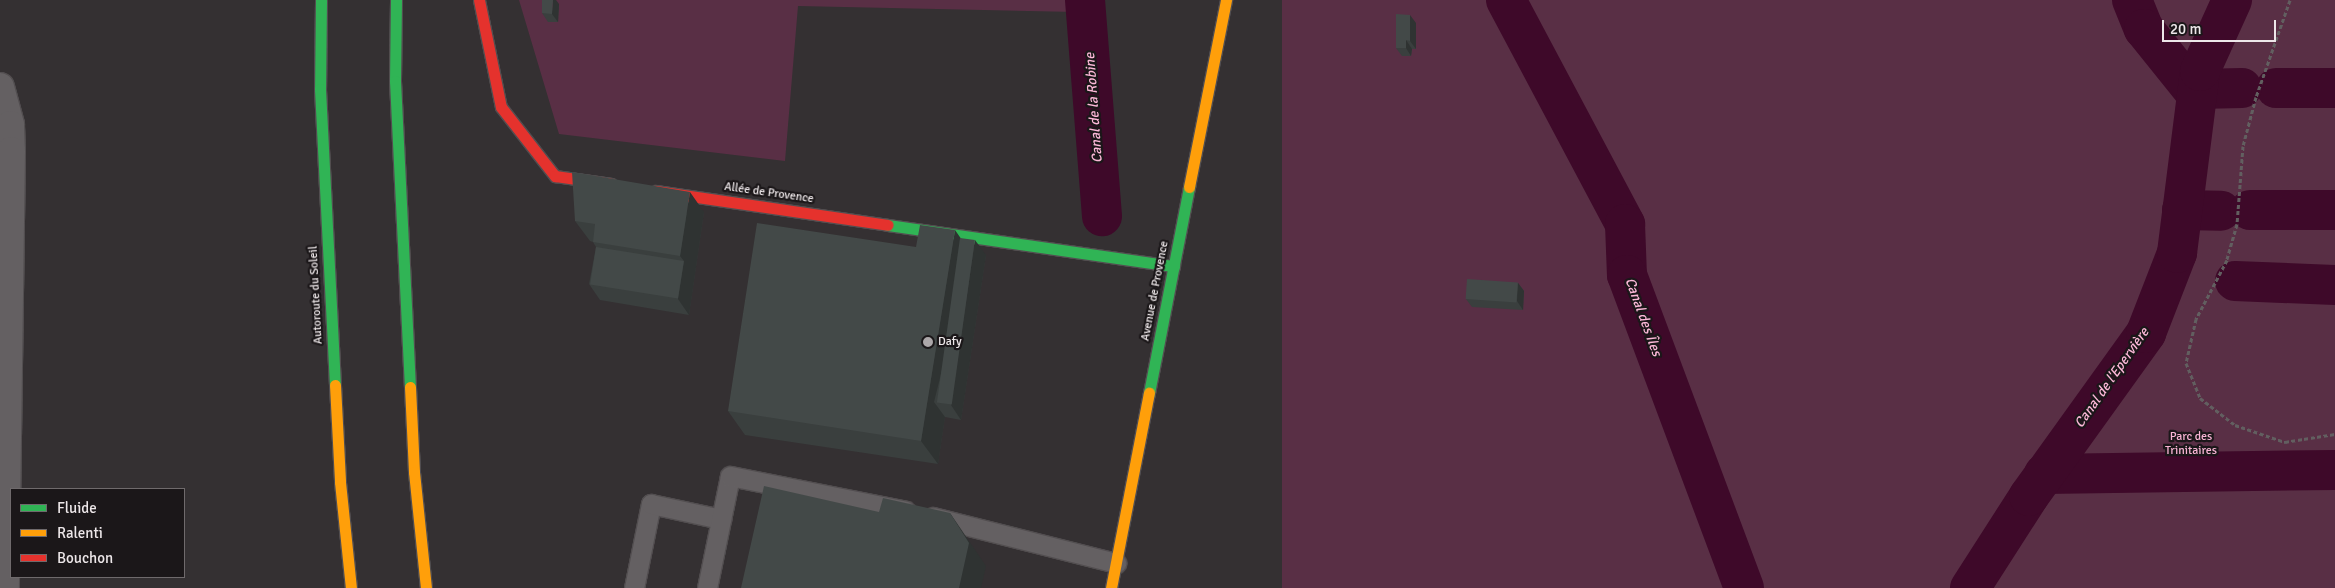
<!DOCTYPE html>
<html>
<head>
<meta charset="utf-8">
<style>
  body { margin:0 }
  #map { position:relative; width:2335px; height:588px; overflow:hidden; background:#343032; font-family:Signika,sans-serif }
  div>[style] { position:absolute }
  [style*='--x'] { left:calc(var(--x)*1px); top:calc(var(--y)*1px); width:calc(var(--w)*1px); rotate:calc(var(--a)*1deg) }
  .green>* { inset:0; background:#592f45; transform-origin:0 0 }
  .canal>* { height:40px; margin:-20px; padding:0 20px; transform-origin:20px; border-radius:20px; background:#3e0929 }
  .path>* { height:3px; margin-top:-1.5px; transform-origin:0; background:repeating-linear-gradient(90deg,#625f60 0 4px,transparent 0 6.5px) }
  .roads { filter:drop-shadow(1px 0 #524e50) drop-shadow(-1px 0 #524e50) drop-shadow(0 1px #524e50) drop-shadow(0 -1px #524e50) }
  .lane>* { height:19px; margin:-9.5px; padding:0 9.5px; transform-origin:9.5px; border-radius:9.5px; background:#646062 }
  .street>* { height:28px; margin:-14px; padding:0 14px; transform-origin:14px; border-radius:14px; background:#646062 }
  .fast>* { height:11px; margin:-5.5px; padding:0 5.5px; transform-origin:5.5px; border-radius:5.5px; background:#30b455 }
  .slow>* { height:11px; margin:-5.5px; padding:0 5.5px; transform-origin:5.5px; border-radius:5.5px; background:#ff9f0a }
  .jam>* { height:11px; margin:-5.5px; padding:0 5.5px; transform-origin:5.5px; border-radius:5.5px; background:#e5322d }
  .wall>* { inset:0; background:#3a3f3e }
  .shaded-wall>* { inset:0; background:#2f3332 }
  .building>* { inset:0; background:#434948; transform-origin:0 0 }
  .dots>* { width:14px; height:14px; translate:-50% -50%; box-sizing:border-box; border:2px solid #1b1719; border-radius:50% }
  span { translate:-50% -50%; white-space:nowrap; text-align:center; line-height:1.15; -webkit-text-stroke:4.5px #1b1719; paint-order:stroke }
  .street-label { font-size:12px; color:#ede7e9 }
  .poi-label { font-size:12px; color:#ede7e9 }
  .left { translate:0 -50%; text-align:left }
  .park-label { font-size:12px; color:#f9b5d5 }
  .water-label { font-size:14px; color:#fcb8d8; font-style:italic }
  .legend { position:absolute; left:10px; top:488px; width:175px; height:90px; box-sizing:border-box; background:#1b1719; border:1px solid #6f6a6c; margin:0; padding:6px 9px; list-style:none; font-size:15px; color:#ede7e9 }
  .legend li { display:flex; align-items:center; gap:10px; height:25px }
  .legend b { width:25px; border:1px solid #6f6a6c }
  .scale { position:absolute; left:2162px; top:20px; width:114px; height:22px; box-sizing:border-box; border:2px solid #ede7e9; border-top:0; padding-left:6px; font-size:15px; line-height:18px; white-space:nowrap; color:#ede7e9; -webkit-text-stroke:4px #1b1719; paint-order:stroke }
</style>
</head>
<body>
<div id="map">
  <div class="green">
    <i style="clip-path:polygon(519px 0,1077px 0,1077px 12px,798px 6px,785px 161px,559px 134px)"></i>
    <i style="left:1282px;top:0;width:1053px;height:599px"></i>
  </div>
  <div class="canal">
    <i style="--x:1085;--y:0;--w:217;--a:85.5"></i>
    <i style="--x:1506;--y:0;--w:254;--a:62"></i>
    <i style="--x:1625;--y:224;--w:51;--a:87.8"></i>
    <i style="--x:1627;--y:275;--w:334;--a:69.5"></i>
    <i style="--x:2132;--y:0;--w:31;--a:68"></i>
    <i style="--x:2144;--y:29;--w:85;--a:51.2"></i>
    <i style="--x:2276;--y:88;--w:59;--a:0"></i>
    <i style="--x:2198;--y:89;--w:44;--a:-1.3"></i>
    <i style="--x:2182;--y:210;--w:39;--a:1"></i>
    <i style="--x:2250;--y:210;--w:85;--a:0"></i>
    <i style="--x:2235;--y:281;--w:100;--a:2.3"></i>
    <i style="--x:2044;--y:474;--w:291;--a:-0.8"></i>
    <i style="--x:1970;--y:588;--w:109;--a:-57.3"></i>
    <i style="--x:2029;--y:496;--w:201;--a:-54.3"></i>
    <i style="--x:2146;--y:333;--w:86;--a:-68.8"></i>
    <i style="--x:2177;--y:253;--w:183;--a:-82.8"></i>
    <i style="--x:2200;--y:71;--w:78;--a:-65.7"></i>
  </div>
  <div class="path">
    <i style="--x:2290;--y:0;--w:103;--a:109.3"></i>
    <i style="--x:2256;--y:97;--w:51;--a:104.9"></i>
    <i style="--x:2243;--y:146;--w:78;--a:94.4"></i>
    <i style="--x:2237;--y:224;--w:37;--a:106"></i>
    <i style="--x:2227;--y:260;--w:67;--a:117.7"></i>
    <i style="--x:2196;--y:319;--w:45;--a:102.8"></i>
    <i style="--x:2186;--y:363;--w:38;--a:68"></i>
    <i style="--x:2200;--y:398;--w:44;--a:37.6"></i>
    <i style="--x:2235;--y:425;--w:53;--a:18.8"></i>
    <i style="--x:2285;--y:442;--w:51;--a:-9.1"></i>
  </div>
  <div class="roads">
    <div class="lane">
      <i style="--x:933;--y:517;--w:189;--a:14.1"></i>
      <i style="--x:634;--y:588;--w:86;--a:-78.6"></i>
      <i style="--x:651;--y:504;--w:72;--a:12.1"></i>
      <i style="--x:707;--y:588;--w:114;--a:-78.4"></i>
      <i style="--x:730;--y:476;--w:179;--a:11.2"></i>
    </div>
    <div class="street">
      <i style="--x:0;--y:87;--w:39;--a:75"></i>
      <i style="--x:10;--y:125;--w:26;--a:88"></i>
      <i style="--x:11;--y:151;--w:437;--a:90.8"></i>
    </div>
    <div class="fast">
      <i style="--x:321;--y:0;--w:89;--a:90.6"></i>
      <i style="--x:320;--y:89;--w:296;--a:87.1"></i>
      <i style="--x:396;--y:0;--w:81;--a:90.7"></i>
      <i style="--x:395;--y:81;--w:306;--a:87.2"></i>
      <i style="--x:888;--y:225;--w:289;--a:8.2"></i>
      <i style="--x:1149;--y:393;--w:210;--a:-79"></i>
    </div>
    <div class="slow">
      <i style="--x:1189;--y:187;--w:191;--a:-78.8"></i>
      <i style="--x:335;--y:385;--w:97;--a:87"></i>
      <i style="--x:340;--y:482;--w:107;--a:84.1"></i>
      <i style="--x:410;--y:387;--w:85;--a:87.3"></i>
      <i style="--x:414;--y:472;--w:117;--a:84.1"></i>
      <i style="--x:1111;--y:588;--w:199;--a:-79"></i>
    </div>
    <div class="jam">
      <i style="--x:479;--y:0;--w:109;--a:78.4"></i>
      <i style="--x:501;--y:107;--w:88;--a:52"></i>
      <i style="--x:555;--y:176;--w:57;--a:8.1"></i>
      <i style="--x:656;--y:191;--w:234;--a:8.3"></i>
    </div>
  </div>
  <div class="wall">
    <i style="clip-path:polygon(559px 4px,558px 22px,548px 22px,542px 13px)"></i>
    <i style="clip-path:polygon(1416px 23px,1416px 49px,1412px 49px,1411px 56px,1402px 56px,1396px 48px)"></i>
    <i style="clip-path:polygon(704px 212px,689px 315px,600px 300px,589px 284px,596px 247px,593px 242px,590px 241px,575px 221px)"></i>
    <i style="clip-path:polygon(960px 238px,986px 255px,961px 420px,945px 417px,938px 464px,745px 435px,728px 411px,916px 247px)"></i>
    <i style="clip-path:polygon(1518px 283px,1524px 291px,1523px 310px,1472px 307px,1466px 299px)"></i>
  </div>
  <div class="shaded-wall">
    <i style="clip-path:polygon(553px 0,556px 0,559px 4px,558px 22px,552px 14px)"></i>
    <i style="clip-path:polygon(1410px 15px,1416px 23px,1416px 49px,1410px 41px)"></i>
    <i style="clip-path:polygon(1406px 40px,1412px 49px,1411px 56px,1406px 48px)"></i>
    <i style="clip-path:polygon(690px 192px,704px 212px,689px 315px,678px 299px,684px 261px,680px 256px)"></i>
    <i style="clip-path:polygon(955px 230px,971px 253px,934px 402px,945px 417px,938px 464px,921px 441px)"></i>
    <i style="clip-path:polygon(975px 240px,986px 255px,961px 420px,951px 405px)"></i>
    <i style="clip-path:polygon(1518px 283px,1524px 291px,1523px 310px,1517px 301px)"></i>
    <i style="clip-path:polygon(950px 513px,986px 566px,981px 588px,959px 588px)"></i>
  </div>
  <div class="building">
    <i style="clip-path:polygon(542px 0,553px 0,552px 14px,542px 13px)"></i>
    <i style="clip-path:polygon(1396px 14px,1410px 15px,1410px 41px,1406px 40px,1406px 48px,1396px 48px)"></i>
    <i style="clip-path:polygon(572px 172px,690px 192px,680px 256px,593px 242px,595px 224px,575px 221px)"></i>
    <i style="clip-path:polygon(757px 223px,916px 247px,920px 225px,955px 230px,921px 441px,728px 411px)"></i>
    <i style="left:960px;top:238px;width:15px;height:166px;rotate:8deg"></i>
    <i style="left:596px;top:247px;width:89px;height:38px;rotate:9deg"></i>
    <i style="left:1467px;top:279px;width:51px;height:20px;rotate:4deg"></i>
    <i style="clip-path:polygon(764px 486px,879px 512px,883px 498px,950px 513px,969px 543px,959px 588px,741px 588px)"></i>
  </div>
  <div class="dots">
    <i style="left:928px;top:342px;background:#aca7a9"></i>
  </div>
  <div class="street-label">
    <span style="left:769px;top:193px;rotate:8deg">Allée de Provence</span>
    <span style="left:1155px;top:291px;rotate:-79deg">Avenue de Provence</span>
    <span style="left:316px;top:295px;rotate:-93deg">Autoroute du Soleil</span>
  </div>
  <div class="poi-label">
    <span class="left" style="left:938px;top:342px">Dafy</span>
  </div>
  <div class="park-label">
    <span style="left:2191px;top:444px">Parc des<br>Trinitaires</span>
  </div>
  <div class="water-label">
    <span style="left:1094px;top:108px;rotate:-94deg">Canal de la Robine</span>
    <span style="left:1643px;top:317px;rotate:70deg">Canal des Îles</span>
    <span style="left:2112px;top:378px;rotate:-55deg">Canal de l'Epervière</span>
  </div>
  <ul class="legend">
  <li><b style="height:6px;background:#30b455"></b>Fluide</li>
  <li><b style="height:6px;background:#ff9f0a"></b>Ralenti</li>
  <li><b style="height:6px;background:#e5322d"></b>Bouchon</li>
  </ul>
  <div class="scale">20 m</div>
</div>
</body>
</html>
